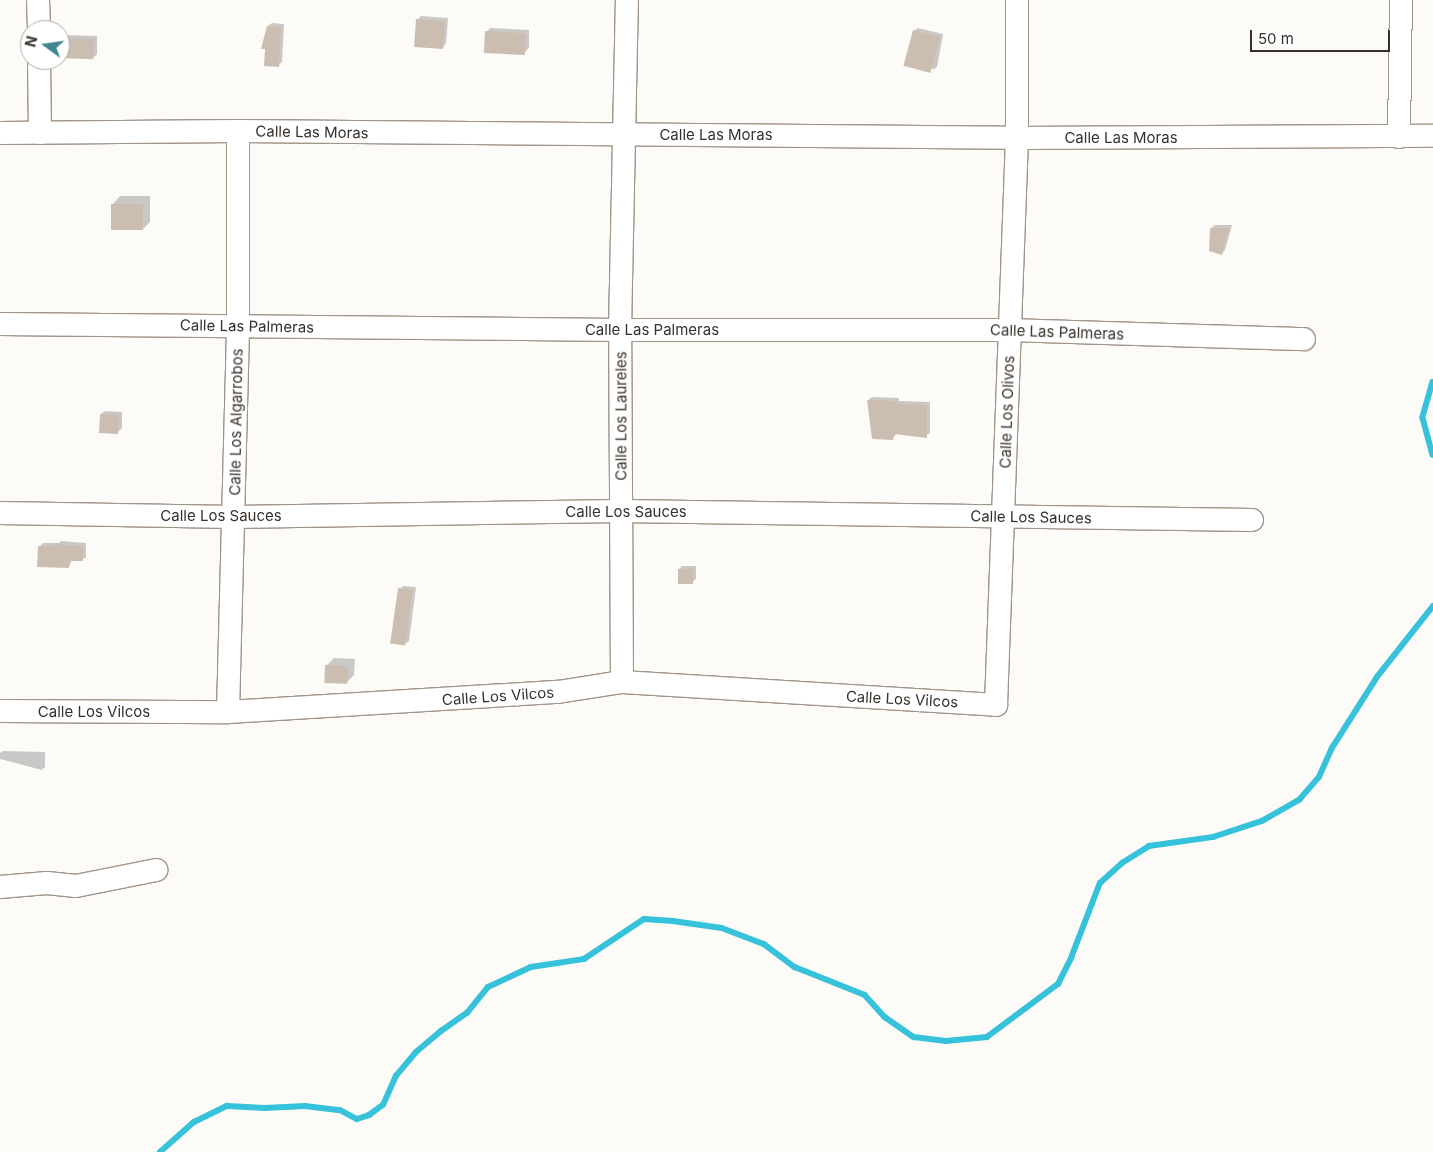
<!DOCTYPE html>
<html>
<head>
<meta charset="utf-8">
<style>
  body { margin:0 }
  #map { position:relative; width:1433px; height:1152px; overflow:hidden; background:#fdfbf8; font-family:Inter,sans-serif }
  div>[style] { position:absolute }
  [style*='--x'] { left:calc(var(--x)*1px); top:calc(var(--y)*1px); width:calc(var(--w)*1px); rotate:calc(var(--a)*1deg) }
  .shadow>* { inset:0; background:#0003 }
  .stream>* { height:5.5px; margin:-2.75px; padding:0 2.75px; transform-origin:2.75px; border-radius:2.75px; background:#35c2da }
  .building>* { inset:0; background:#cbbeb1; transform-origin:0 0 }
  .roads { filter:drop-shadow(1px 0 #a19488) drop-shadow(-1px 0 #a19488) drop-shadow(0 1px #a19488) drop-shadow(0 -1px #a19488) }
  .minor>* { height:22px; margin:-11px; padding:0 11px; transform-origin:11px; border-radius:11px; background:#fff }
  span { translate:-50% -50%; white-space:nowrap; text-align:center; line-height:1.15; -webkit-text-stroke:4.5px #fff; paint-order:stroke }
  .street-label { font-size:15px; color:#36312c }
  .north { position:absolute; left:20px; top:20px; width:50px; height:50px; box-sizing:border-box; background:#fff; border:1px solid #afadab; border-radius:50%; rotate:284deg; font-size:14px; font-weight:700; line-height:20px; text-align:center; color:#36312c }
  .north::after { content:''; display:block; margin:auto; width:18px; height:22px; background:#428693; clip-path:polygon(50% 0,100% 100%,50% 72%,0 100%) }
  .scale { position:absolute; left:1250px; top:30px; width:140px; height:22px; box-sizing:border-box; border:2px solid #36312c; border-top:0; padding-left:6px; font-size:15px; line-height:18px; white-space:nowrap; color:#36312c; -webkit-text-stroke:4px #fff; paint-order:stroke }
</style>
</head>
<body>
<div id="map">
  <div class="shadow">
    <i style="clip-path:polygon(421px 16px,448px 18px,446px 43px,443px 47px,417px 20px)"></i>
    <i style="clip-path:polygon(272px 23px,284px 24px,282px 62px,279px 65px,268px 26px)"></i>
    <i style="clip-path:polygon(490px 28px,529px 30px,529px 48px,525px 52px,487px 32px)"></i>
    <i style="clip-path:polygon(918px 28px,943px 34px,937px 67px,933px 70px,914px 31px)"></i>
    <i style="clip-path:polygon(62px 35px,97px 36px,97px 54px,93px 58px,60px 57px,60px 37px)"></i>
    <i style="clip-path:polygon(120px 196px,150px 196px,150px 222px,142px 230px,113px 204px)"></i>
    <i style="clip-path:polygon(1215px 225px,1232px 225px,1225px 250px,1221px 254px,1211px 228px)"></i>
    <i style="clip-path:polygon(872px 397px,899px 398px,899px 401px,930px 402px,930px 433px,926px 436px,897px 433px,893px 438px,873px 438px,868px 400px)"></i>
    <i style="clip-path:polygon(105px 411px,122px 412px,122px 428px,118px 432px,101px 414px)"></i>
    <i style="clip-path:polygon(61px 541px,86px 543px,86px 557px,82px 560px,72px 560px,69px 567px,39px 547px,43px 543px,59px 543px)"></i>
    <i style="clip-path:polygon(682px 566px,696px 566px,696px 579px,692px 582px,679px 569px)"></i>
    <i style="clip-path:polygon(403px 586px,416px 587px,409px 641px,405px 644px,400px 589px)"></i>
    <i style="clip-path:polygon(334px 658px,355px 659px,354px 675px,346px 683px,326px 666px)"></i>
    <i style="clip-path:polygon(3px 751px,45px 752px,45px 767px,42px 770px,0 759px,0 753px)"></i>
  </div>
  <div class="stream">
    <i style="--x:1433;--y:382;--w:37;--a:106"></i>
    <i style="--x:1423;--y:418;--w:38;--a:75"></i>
    <i style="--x:160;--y:1152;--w:45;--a:-41.4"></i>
    <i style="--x:194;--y:1122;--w:37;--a:-26"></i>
    <i style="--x:227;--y:1106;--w:38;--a:3"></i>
    <i style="--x:265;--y:1108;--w:40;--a:-2.9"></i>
    <i style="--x:305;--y:1106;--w:35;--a:7"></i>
    <i style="--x:340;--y:1110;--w:19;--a:28"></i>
    <i style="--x:357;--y:1119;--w:13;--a:-18"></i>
    <i style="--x:369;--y:1115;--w:17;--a:-36"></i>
    <i style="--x:383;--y:1105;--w:32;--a:-66"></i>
    <i style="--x:396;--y:1076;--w:31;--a:-50"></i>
    <i style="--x:416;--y:1052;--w:33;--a:-40"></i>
    <i style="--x:441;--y:1031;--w:32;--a:-35"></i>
    <i style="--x:467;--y:1013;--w:33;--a:-51"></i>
    <i style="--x:488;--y:987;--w:47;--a:-24.9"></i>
    <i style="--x:531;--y:967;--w:54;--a:-8.6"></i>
    <i style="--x:584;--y:959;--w:72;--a:-33.7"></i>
    <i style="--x:644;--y:919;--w:29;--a:4"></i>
    <i style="--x:673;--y:921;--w:49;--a:8.1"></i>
    <i style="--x:722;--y:928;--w:45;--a:20.9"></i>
    <i style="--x:764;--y:944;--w:39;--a:37"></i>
    <i style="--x:795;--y:967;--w:75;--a:21.8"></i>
    <i style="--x:865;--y:995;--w:30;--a:48"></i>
    <i style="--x:885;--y:1017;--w:35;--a:35"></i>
    <i style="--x:914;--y:1037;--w:32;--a:7"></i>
    <i style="--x:946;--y:1041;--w:41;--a:-5.6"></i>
    <i style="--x:987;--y:1037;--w:89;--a:-36.7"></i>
    <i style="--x:1058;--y:984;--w:29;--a:-63"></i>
    <i style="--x:1071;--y:958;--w:80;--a:-68.9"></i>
    <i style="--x:1100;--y:883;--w:30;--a:-42"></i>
    <i style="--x:1122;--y:863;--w:32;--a:-32"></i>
    <i style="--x:1149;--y:846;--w:65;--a:-8"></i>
    <i style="--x:1213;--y:837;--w:52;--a:-18.1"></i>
    <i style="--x:1262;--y:821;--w:43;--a:-29.6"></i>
    <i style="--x:1299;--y:800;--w:30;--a:-49"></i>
    <i style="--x:1319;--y:777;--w:32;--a:-66"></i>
    <i style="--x:1332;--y:748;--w:84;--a:-57.6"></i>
    <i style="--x:1377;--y:677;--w:90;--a:-51.7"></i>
  </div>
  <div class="building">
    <i style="left:416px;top:19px;width:29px;height:28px;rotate:4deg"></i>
    <i style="clip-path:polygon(267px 26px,281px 27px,279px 67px,264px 66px,265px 49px,261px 49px)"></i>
    <i style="left:913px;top:30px;width:28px;height:37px;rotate:15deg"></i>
    <i style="left:485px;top:31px;width:41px;height:22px;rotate:3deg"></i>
    <i style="left:60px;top:38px;width:34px;height:20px;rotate:2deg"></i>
    <i style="left:111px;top:204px;width:32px;height:26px"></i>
    <i style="clip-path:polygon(1210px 228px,1229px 228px,1222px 255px,1209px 251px)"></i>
    <i style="clip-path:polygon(867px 400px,897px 401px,896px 404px,927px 405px,927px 438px,894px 434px,893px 440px,872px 439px)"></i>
    <i style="left:100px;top:414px;width:19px;height:19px;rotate:3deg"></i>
    <i style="clip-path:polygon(56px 544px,83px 546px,83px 561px,69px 561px,69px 568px,37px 567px,38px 546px,56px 546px)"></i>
    <i style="left:678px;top:569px;width:15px;height:15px"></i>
    <i style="left:398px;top:588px;width:15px;height:56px;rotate:8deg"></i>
    <i style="left:325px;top:665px;width:23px;height:18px;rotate:2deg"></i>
  </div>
  <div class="roads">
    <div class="minor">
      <i style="--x:38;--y:0;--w:30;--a:88"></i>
      <i style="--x:39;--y:60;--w:73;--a:89.2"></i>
      <i style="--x:0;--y:133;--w:238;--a:-0.5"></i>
      <i style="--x:238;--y:131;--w:779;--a:0.51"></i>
      <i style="--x:1017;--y:138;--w:416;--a:-0.3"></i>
      <i style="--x:1399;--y:137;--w:137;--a:-89.2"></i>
      <i style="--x:0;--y:324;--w:620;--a:0.55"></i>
      <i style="--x:620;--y:330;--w:391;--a:0"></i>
      <i style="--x:1011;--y:330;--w:293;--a:1.8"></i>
      <i style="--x:0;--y:513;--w:234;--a:1"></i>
      <i style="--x:234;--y:517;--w:387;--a:-0.9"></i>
      <i style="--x:621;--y:511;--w:631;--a:0.82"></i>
      <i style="--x:622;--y:682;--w:352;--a:-90.3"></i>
      <i style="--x:620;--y:330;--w:330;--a:-88.8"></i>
      <i style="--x:0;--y:711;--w:228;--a:0.3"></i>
      <i style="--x:228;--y:712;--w:331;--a:-3.5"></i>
      <i style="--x:558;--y:692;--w:65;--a:-8.9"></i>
      <i style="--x:622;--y:682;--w:375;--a:3.5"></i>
      <i style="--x:996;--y:705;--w:567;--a:-87.88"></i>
      <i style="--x:1017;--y:138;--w:138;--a:-90"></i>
      <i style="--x:228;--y:712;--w:386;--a:-88.5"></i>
      <i style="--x:238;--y:326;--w:195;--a:-90"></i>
      <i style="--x:0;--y:887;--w:47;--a:-4.9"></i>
      <i style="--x:47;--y:883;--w:29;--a:6"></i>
      <i style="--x:76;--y:886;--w:82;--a:-11.3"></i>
    </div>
  </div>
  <div class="street-label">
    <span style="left:312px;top:132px;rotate:1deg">Calle Las Moras</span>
    <span style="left:716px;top:135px">Calle Las Moras</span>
    <span style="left:1121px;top:138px">Calle Las Moras</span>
    <span style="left:247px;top:326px;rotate:1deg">Calle Las Palmeras</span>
    <span style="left:652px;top:330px">Calle Las Palmeras</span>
    <span style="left:1057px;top:332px;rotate:2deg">Calle Las Palmeras</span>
    <span style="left:1007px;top:412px;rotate:-88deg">Calle Los Olivos</span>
    <span style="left:621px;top:416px;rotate:-90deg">Calle Los Laureles</span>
    <span style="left:236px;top:422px;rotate:-89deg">Calle Los Algarrobos</span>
    <span style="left:626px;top:512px">Calle Los Sauces</span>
    <span style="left:221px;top:516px">Calle Los Sauces</span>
    <span style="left:1031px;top:517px;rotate:1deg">Calle Los Sauces</span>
    <span style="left:498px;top:696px;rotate:-4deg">Calle Los Vilcos</span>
    <span style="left:902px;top:699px;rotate:3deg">Calle Los Vilcos</span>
    <span style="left:94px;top:712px">Calle Los Vilcos</span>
  </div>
  <div class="north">N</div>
  <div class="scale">50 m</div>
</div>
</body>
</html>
